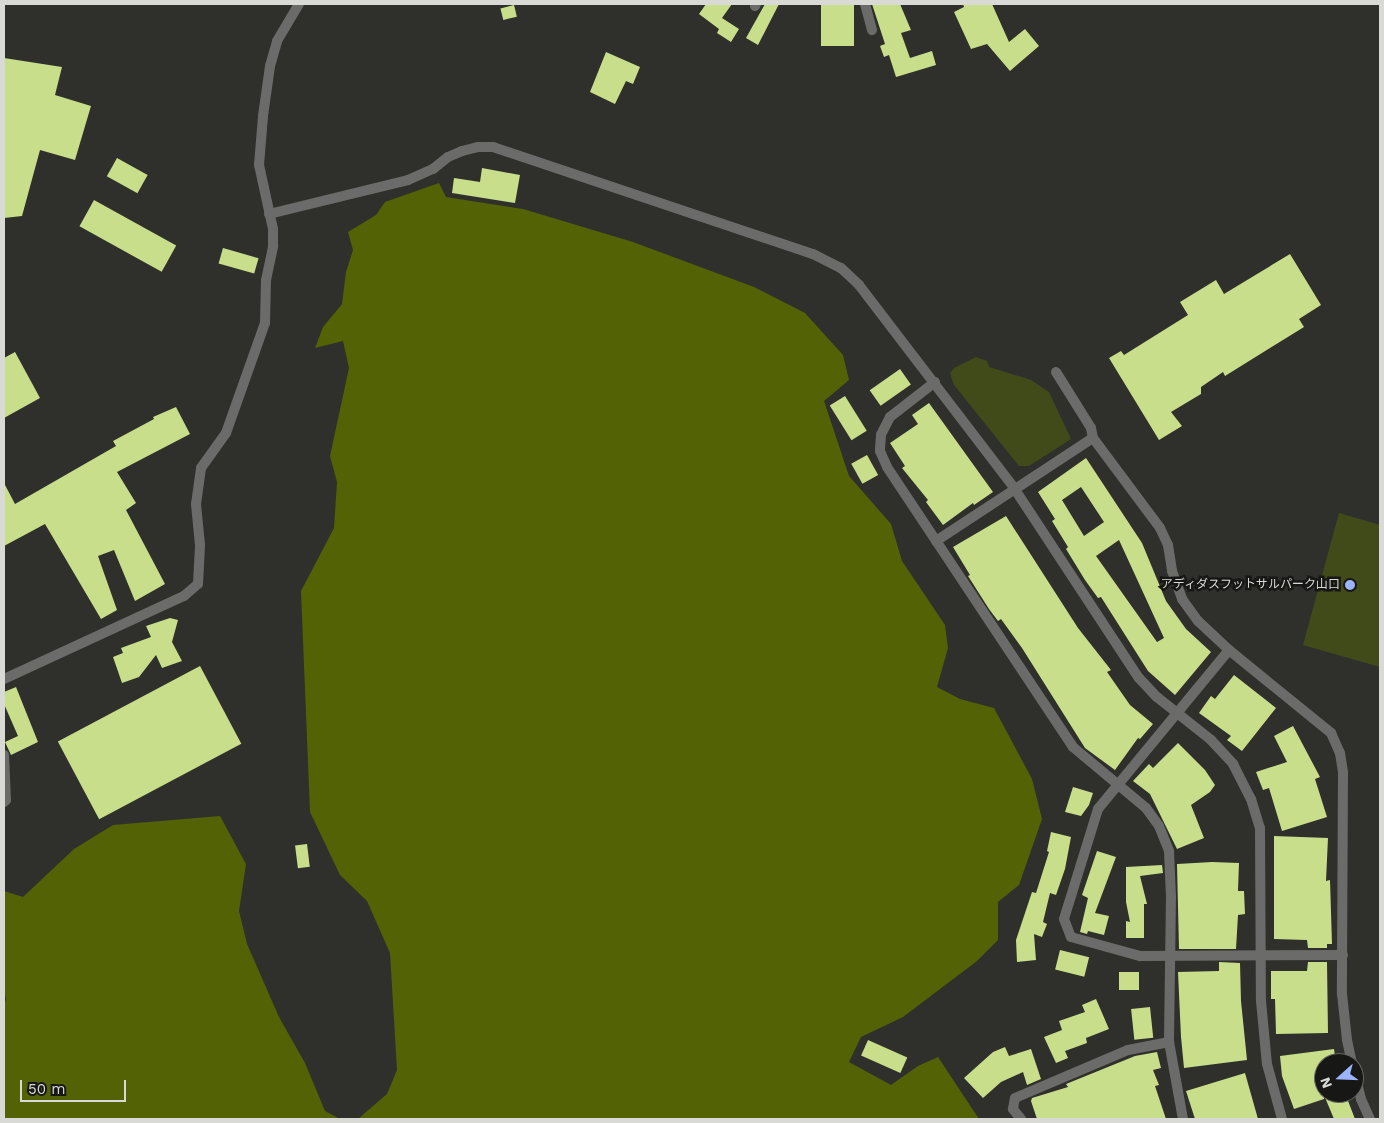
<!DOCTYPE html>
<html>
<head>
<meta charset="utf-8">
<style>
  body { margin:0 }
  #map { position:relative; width:1384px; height:1123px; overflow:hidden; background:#2f302b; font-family:"Work Sans","Noto Sans JP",sans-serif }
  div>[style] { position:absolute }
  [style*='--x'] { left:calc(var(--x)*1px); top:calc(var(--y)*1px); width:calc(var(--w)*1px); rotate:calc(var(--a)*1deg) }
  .green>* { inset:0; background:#414b1a }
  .forest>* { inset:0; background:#536205 }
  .building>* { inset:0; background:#c9de8b; transform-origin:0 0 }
  .minor>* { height:10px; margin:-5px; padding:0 5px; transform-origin:5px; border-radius:5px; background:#6b6c69 }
  .tertiary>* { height:10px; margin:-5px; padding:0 5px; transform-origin:5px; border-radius:5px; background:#6b6c69 }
  .dots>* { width:14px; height:14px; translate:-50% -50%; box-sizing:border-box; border:2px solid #171815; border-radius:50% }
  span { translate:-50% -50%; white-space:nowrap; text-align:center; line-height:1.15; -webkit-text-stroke:5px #171815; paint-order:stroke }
  .poi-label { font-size:12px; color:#d9dad6 }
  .right { translate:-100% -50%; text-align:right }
  .frame { position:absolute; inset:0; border:5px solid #d9dad6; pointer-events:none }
  .north { position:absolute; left:1314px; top:1053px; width:50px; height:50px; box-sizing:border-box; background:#171815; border:1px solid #656662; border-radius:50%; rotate:250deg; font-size:14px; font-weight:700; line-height:20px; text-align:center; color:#d9dad6 }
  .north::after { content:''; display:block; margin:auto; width:18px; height:22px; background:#9cb4fd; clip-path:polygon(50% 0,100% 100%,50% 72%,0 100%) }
  .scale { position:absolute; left:20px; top:1080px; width:106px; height:22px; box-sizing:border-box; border:2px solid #d9dad6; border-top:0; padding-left:6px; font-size:15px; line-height:18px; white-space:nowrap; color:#d9dad6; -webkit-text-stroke:4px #171815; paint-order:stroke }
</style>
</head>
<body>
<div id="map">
  <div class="green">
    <i style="clip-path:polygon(976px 357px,987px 361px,989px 367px,1031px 380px,1049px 392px,1071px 439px,1029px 466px,1019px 466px,954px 385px,950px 373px,954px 368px)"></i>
    <i style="clip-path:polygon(1339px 513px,1380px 525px,1380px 667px,1303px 645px)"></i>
  </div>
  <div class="forest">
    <i style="clip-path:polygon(439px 183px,446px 197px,523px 209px,633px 242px,754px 287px,805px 313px,843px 355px,849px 380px,824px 401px,849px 476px,891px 524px,902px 561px,945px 625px,948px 648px,937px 687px,960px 699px,994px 708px,1032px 779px,1042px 819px,1019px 885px,998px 902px,998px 940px,977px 961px,903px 1017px,861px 1037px,849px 1062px,891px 1085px,918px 1066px,938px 1057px,979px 1119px,358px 1119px,387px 1094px,397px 1070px,390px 953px,367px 901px,340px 875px,310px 812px,301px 591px,334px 528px,337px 482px,330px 456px,349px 368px,343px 341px,315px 348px,323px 327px,342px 304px,346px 272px,353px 250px,348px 232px,376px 215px,385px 202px)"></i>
    <i style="clip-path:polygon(220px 816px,246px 864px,239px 911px,247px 944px,279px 1017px,305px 1063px,325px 1111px,340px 1119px,4px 1119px,4px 1005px,6px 999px,4px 991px,4px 891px,23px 897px,74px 849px,113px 825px)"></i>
  </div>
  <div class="building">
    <i style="clip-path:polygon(706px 4px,732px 4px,722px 18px,739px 29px,731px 42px,717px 33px,719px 29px,699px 14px)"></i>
    <i style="clip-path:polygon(765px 4px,779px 4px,758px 45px,746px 38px)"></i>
    <i style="left:821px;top:4px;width:33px;height:42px"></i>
    <i style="clip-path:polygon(872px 4px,900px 4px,911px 30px,901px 33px,910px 58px,932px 51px,936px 65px,896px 77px,889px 55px,884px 57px,880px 46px,885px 44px)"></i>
    <i style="clip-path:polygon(963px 4px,992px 4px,1009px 42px,1025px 29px,1039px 46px,1010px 71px,987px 44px,971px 49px,954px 12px,964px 7px)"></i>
    <i style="left:514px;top:5px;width:12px;height:14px;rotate:76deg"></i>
    <i style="clip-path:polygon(606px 52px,640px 67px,633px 84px,626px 81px,615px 104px,590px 92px)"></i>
    <i style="clip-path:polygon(4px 58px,62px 67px,55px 95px,91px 106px,75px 160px,40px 150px,22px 216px,4px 218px)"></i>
    <i style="left:117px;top:158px;width:35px;height:21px;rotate:29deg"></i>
    <i style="clip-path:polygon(482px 168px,520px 175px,515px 203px,452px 193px,454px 178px,480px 182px)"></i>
    <i style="left:94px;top:200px;width:94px;height:30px;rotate:29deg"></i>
    <i style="left:223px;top:248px;width:37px;height:16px;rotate:16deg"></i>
    <i style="clip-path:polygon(1290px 254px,1321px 305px,1299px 319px,1304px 327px,1225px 376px,1223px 372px,1201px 387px,1201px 394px,1171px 412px,1182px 426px,1159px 440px,1109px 358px,1121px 351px,1124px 355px,1188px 315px,1180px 302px,1216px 280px,1224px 294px)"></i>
    <i style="clip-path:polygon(15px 352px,40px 398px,4px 418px,4px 358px)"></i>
    <i style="left:900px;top:369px;width:19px;height:37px;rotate:55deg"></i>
    <i style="left:845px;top:396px;width:41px;height:18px;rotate:58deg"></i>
    <i style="clip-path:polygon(929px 403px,993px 492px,974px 505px,973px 503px,943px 525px,926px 502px,928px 500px,902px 468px,905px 466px,890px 443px,918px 424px,912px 415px)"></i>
    <i style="clip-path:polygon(176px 407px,190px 434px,117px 472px,136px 503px,126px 510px,165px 584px,135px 601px,114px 550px,98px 556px,117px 610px,101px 619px,45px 524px,4px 546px,4px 483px,15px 504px,116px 446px,113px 441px,154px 419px,153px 417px)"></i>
    <i style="left:867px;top:455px;width:23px;height:18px;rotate:61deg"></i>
    <i style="clip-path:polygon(evenodd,1086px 458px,1142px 543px,1166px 601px,1186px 629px,1211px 652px,1175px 695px,1148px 671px,1101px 597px,1098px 598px,1085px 580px,1066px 549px,1068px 547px,1052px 521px,1055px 519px,1038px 492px,1086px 458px,1081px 487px,1104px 522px,1084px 536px,1062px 500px,1081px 487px,1086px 458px,1119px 540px,1164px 638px,1157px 642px,1096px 556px,1119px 540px)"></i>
    <i style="clip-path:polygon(1006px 516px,1078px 628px,1111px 670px,1107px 672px,1130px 705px,1153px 724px,1140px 739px,1138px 738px,1115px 770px,1085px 748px,1022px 648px,1001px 619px,998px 621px,989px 609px,968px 576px,970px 575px,953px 547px)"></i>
    <i style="clip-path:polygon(170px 618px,178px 620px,172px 642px,182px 661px,162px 668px,156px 655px,139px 677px,122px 683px,113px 657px,123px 653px,121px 648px,151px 637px,146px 626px)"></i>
    <i style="left:200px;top:666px;width:88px;height:161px;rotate:62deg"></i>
    <i style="clip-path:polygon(1234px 675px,1276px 708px,1242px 751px,1227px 740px,1231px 736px,1199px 713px,1211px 696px,1215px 699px)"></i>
    <i style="clip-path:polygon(16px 687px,38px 742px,11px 755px,5px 742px,18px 736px,4px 704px,4px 692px)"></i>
    <i style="clip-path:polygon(1293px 726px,1320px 777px,1315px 779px,1327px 817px,1282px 831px,1269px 788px,1263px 790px,1256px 772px,1287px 762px,1274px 736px)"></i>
    <i style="clip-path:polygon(1178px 743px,1205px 770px,1215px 785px,1210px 792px,1191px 805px,1204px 838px,1177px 849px,1150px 794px,1133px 781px,1149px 764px,1153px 768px)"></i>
    <i style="clip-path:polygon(1073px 787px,1093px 793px,1089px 805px,1081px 816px,1065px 812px)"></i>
    <i style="clip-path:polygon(1051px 832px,1071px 837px,1065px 869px,1056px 895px,1050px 893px,1043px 922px,1047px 924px,1042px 937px,1034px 934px,1036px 960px,1017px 962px,1016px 940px,1032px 892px,1036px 893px,1049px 852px,1047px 851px)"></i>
    <i style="clip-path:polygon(1274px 836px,1328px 838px,1326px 881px,1330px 880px,1332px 944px,1327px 944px,1327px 948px,1308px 948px,1307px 940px,1274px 939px)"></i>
    <i style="left:307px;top:844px;width:23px;height:12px;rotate:83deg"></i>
    <i style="clip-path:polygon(1097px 851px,1116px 857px,1095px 913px,1109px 916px,1104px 935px,1088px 931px,1087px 934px,1080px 932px,1088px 898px,1082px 895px)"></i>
    <i style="clip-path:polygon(1212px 862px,1239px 863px,1238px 891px,1244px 891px,1245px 914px,1238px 915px,1236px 949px,1179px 949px,1177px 864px)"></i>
    <i style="clip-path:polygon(1162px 865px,1163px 873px,1140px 876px,1147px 904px,1144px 904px,1144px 938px,1126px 938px,1126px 921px,1130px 922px,1126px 902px,1126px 867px)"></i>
    <i style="left:1060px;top:950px;width:30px;height:20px;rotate:14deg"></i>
    <i style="clip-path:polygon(1219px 962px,1240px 963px,1241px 1001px,1247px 1060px,1184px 1068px,1181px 1037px,1178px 972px,1219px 971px)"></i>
    <i style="clip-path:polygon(1308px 962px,1327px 962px,1328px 1033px,1276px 1034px,1275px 999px,1271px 999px,1271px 971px,1307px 971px)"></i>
    <i style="left:1119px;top:972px;width:20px;height:18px"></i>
    <i style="clip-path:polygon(1096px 999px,1109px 1029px,1086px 1038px,1087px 1043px,1065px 1051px,1068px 1058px,1056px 1063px,1044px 1037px,1062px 1030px,1059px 1021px,1085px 1012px,1082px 1005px)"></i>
    <i style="left:1150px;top:1007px;width:31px;height:19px;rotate:84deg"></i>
    <i style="left:868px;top:1040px;width:43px;height:17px;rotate:24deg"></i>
    <i style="clip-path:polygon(1005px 1047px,1009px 1056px,1031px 1049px,1041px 1079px,1027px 1085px,1023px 1072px,1001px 1082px,983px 1098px,964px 1078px,993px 1052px)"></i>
    <i style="clip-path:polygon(1334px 1049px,1336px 1063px,1324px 1063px,1324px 1093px,1345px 1093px,1355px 1119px,1334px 1119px,1324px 1095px,1324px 1099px,1294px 1109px,1282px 1076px,1280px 1056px)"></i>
    <i style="clip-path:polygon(1157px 1052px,1161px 1068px,1153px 1070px,1159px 1085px,1155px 1086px,1166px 1119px,1037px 1119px,1031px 1101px,1032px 1098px,1068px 1087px,1066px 1084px,1135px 1056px)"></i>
    <i style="clip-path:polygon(1245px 1073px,1258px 1119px,1195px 1119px,1186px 1091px)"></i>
  </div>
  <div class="minor">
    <i style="--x:865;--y:4;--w:27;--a:75"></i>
    <i style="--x:755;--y:6;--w:2;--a:-63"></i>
    <i style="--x:1056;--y:372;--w:66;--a:58"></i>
    <i style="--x:1091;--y:428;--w:10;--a:79"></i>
    <i style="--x:935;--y:382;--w:57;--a:142.1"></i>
    <i style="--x:890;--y:417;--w:20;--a:117"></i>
    <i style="--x:881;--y:435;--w:16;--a:94"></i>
    <i style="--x:880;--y:451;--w:17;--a:66"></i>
    <i style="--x:887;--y:467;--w:336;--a:56.4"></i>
    <i style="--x:1073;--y:747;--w:95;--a:39.9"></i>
    <i style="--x:1146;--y:808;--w:22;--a:54"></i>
    <i style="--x:1159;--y:826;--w:27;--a:68"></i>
    <i style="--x:1169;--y:851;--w:45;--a:87.5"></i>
    <i style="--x:1171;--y:896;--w:146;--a:90.8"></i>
    <i style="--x:1169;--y:1042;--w:78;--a:79.7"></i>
    <i style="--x:936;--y:541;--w:188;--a:-33.3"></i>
    <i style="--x:1093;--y:438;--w:112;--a:53.3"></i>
    <i style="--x:1160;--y:528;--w:19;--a:65"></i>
    <i style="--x:1168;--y:545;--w:26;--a:81"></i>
    <i style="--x:1172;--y:571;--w:30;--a:70"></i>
    <i style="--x:1182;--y:599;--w:27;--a:54"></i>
    <i style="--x:1198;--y:621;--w:42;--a:43.1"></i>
    <i style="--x:1229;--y:650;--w:132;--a:39.1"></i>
    <i style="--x:1331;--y:733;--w:22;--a:66"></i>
    <i style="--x:1340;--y:753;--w:20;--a:81"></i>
    <i style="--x:1343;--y:773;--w:221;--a:90.3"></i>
    <i style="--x:1342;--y:994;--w:46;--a:83.8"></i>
    <i style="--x:1347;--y:1040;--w:24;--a:78"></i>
    <i style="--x:1229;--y:650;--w:206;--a:129.5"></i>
    <i style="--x:1098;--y:809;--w:115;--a:107.2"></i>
    <i style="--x:1064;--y:919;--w:19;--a:69"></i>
    <i style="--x:1071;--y:937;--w:72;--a:15.4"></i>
    <i style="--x:1140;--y:956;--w:203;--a:-0.3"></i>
    <i style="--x:1354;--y:1071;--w:29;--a:76"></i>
    <i style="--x:1361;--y:1099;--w:22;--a:66"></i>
    <i style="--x:1021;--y:1119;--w:13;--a:-129"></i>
    <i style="--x:1013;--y:1109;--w:11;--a:-80"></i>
    <i style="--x:1015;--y:1098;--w:123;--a:-23"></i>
    <i style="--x:1128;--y:1050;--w:42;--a:-11"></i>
  </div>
  <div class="tertiary">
    <i style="--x:269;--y:214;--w:143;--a:-13.7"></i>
    <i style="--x:408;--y:180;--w:27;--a:-24"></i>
    <i style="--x:433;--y:169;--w:19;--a:-39"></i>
    <i style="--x:448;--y:157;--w:15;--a:-23"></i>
    <i style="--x:462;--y:151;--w:16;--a:-14"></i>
    <i style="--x:478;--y:147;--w:15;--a:0"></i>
    <i style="--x:493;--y:147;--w:337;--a:18.5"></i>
    <i style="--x:813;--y:254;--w:31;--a:27"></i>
    <i style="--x:841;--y:268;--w:25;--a:43"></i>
    <i style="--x:859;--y:285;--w:255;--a:52.6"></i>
    <i style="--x:1014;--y:488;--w:227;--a:56.7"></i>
    <i style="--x:1139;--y:678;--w:26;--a:47"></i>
    <i style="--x:1157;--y:697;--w:69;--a:38.5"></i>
    <i style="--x:1211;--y:740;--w:33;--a:47"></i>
    <i style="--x:1233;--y:764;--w:39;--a:63"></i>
    <i style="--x:1251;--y:799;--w:30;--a:73"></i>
    <i style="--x:1260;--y:828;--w:173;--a:89.7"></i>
    <i style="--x:1261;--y:1001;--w:63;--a:84.6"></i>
    <i style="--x:1267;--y:1064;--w:57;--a:74.7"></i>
    <i style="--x:4;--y:679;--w:198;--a:-24.8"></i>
    <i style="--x:184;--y:596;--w:18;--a:-41"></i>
    <i style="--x:198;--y:584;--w:39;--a:-87"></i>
    <i style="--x:200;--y:545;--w:41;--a:-95.6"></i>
    <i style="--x:196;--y:504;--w:36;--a:-82"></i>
    <i style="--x:201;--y:468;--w:43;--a:-54.5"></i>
    <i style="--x:226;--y:433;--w:117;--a:-70.5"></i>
    <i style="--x:265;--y:323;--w:43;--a:-88.7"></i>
    <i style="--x:266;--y:280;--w:35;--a:-78"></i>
    <i style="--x:273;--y:246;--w:17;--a:-90"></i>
    <i style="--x:273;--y:229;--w:66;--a:-102.3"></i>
    <i style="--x:259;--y:165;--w:49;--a:-85.3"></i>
    <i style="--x:263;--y:116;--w:50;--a:-82"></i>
    <i style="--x:270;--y:66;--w:26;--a:-74"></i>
    <i style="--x:277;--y:41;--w:43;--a:-59.3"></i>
    <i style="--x:4;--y:755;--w:45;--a:87.5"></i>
    <i style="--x:6;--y:800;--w:3;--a:135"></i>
  </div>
  <div class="dots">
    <i style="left:1350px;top:585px;background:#9cb4fd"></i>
  </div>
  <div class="poi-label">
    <span class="right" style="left:1340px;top:585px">アディダスフットサルパーク山口</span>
  </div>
  <div class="frame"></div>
  <div class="north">N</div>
  <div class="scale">50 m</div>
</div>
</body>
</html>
